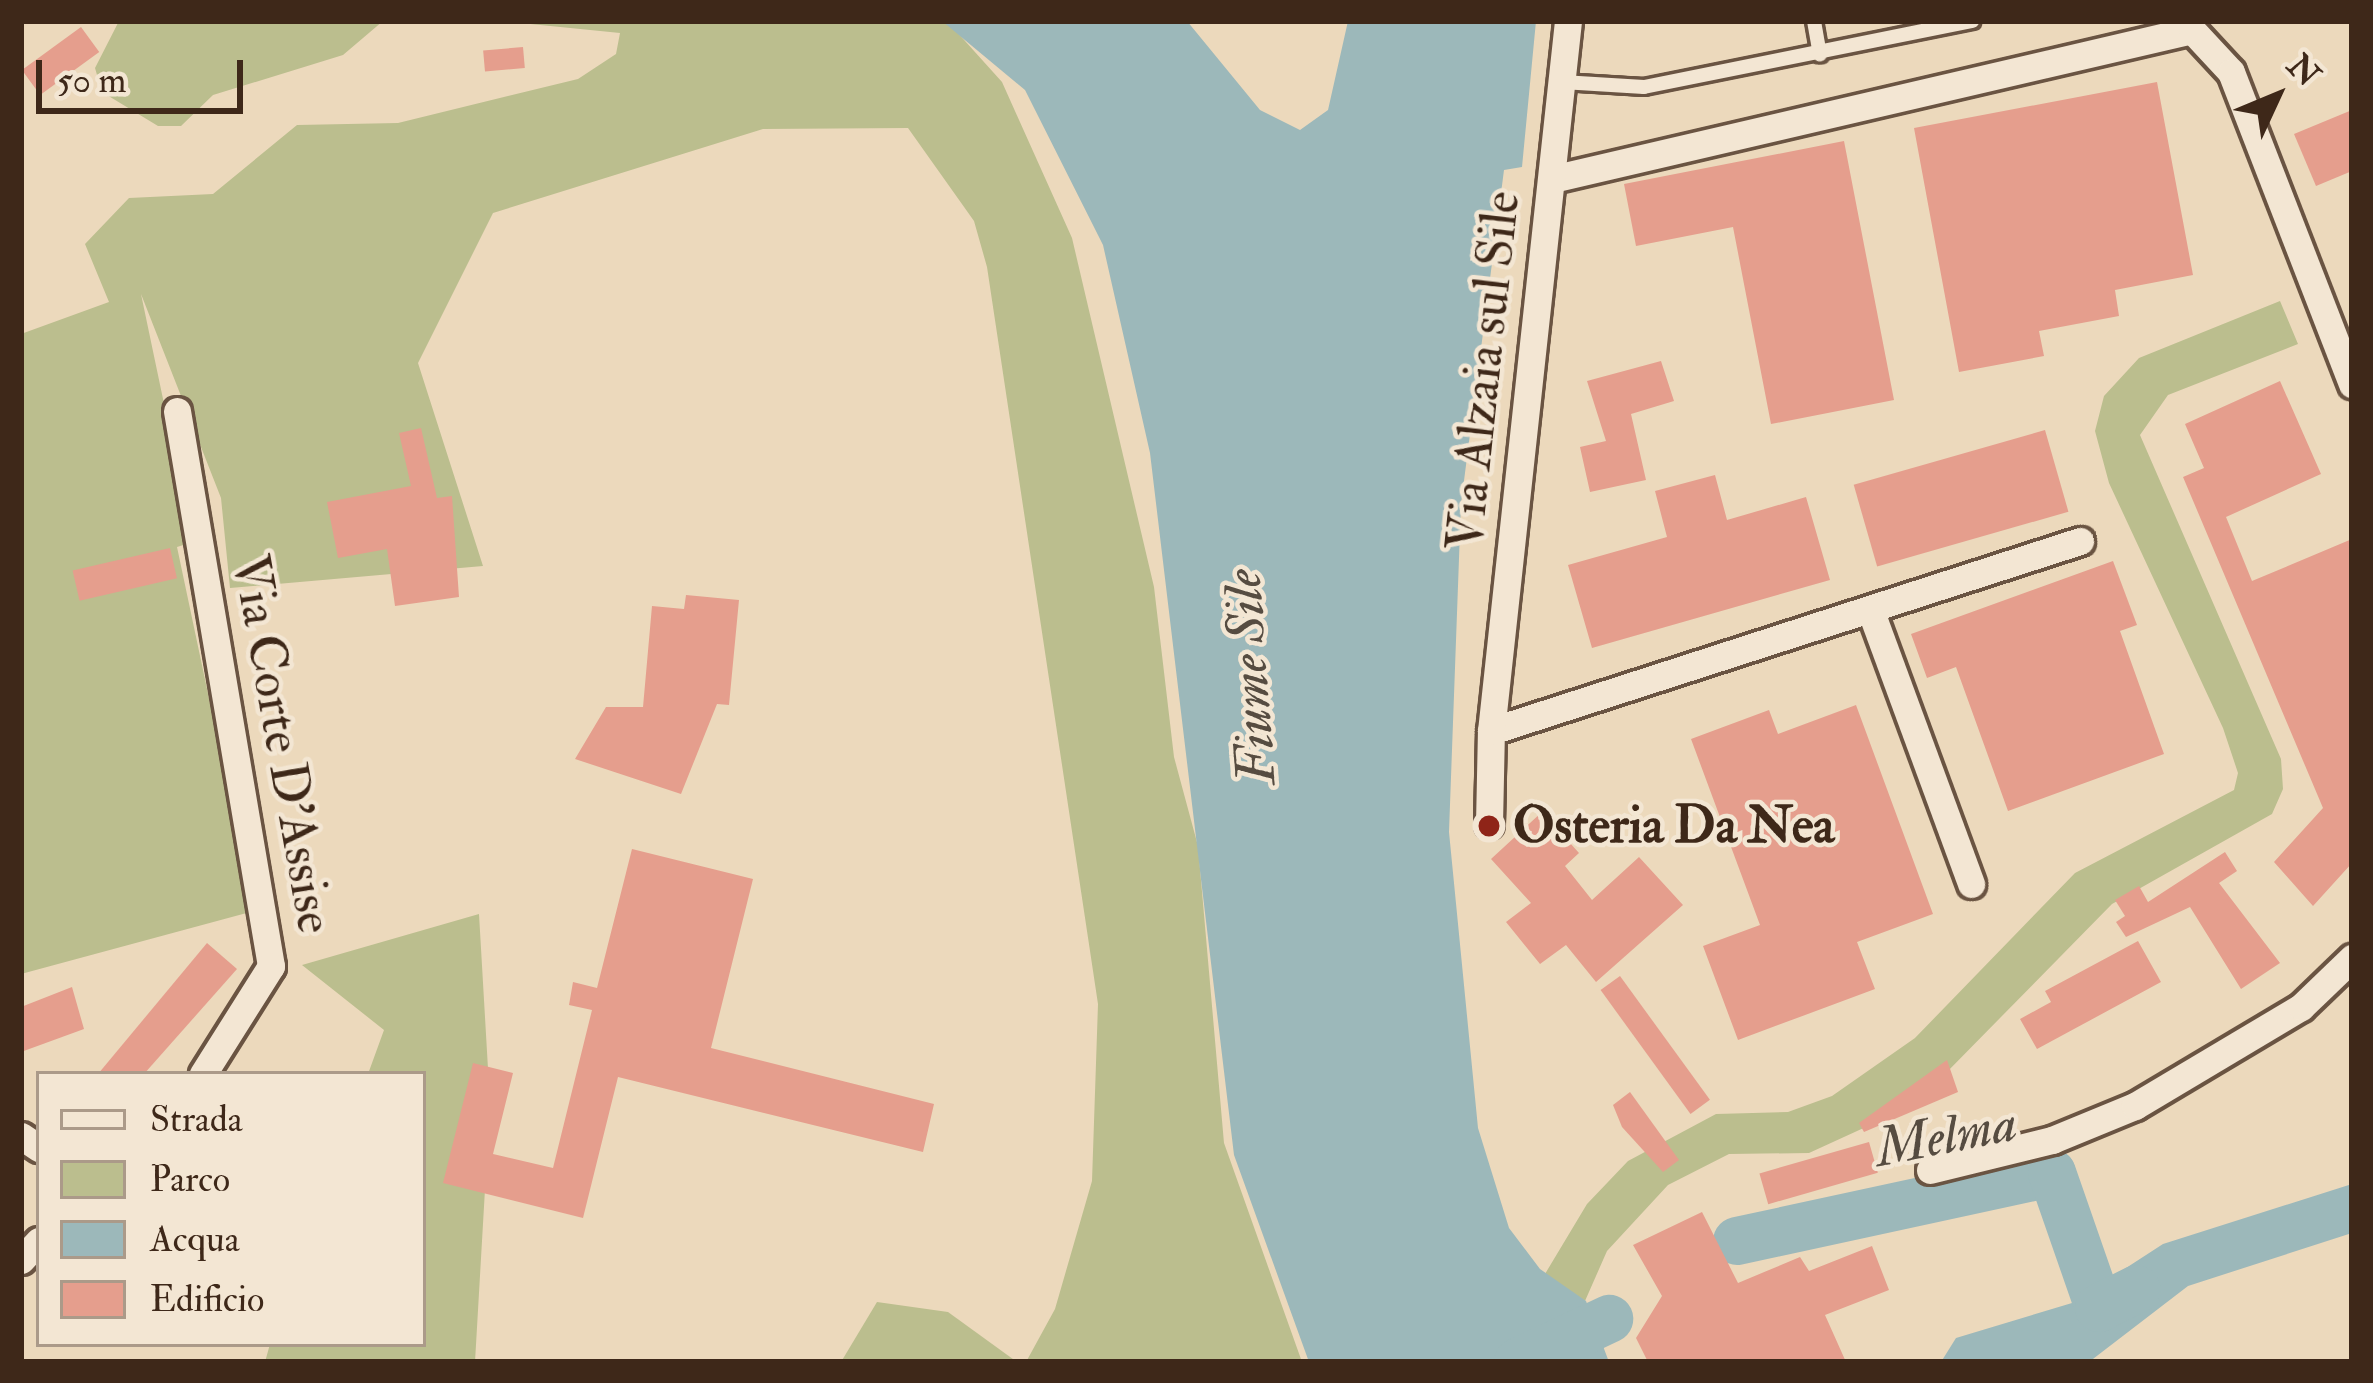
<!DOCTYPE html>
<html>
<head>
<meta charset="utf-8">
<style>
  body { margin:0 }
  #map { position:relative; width:2373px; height:1383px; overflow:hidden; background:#ecd9bc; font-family:"IM FELL Double Pica",serif }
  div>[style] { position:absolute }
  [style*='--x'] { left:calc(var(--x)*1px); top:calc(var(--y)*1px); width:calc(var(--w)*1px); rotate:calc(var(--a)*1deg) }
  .green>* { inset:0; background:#bbbe8e }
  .water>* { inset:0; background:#9cb8ba }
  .river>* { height:48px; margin:-24px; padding:0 24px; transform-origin:24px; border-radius:24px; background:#9cb8ba }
  .building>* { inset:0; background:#e59e8d; transform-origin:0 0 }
  .roads { filter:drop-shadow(3px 0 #6a5442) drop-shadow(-3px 0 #6a5442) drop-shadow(0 3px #6a5442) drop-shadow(0 -3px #6a5442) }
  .lane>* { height:14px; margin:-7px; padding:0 7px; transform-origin:7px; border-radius:7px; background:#f3e6d3 }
  .street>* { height:27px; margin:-13.5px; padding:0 13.5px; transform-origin:13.5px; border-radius:13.5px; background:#f3e6d3 }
  .dots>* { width:33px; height:33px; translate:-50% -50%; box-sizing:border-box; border:6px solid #f3e6d3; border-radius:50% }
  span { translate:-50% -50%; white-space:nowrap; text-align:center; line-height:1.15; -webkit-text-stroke:9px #f3e6d3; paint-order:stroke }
  .street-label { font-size:51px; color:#3e2819 }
  .poi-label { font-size:51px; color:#3e2819; font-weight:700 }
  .left { translate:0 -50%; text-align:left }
  .water-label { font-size:54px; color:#564c41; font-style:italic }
  .frame { position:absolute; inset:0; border:24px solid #3e2819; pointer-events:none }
  .legend { position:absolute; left:36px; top:1071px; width:390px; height:276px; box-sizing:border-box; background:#f3e6d3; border:3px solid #ab9a89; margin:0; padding:15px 21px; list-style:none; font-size:36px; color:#3e2819 }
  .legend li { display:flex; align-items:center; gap:24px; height:60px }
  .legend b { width:60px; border:3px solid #ab9a89 }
  .north { position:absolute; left:2217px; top:36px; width:120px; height:120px; -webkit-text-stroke:9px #f3e6d3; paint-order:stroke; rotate:46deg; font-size:33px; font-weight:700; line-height:48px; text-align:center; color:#3e2819 }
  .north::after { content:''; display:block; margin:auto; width:42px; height:54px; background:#3e2819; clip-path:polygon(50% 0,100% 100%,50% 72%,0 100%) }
  .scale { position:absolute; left:36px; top:60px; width:207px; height:54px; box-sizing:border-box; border:6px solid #3e2819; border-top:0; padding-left:15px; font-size:36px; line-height:42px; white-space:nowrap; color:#3e2819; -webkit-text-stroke:9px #f3e6d3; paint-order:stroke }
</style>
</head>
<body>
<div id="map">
  <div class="green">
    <i style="clip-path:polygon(119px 21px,383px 21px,343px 55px,213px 95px,181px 126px,158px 126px,102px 92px,95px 68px)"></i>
    <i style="clip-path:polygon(501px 21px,947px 21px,1002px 82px,1072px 238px,1154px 587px,1174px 757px,1198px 846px,1224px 1143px,1302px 1362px,1026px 1362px,1055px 1309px,1092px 1181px,1098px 1004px,987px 267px,974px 221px,908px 128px,763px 129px,493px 213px,418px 363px,483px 566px,230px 588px,221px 498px,141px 294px,193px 542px,177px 547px,254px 911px,21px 974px,21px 334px,109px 302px,85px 244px,129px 198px,213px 194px,297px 125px,398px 123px,578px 79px,616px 54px,620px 33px)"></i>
    <i style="clip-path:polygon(2280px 301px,2298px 344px,2168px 395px,2140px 435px,2281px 759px,2283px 789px,2272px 814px,2112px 904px,1945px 1074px,1868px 1126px,1809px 1153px,1729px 1154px,1668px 1185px,1607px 1251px,1585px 1301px,1545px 1274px,1587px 1204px,1628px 1161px,1716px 1114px,1788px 1112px,1832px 1096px,1915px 1038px,2075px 873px,2234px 790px,2238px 773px,2223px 728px,2109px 483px,2095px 431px,2104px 396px,2139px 358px)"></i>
    <i style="clip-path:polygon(479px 914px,490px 1103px,475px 1362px,265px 1362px,270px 1344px,423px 1344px,423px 1074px,368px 1074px,384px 1030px,302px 965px)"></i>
    <i style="clip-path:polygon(877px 1302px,948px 1312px,1017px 1362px,841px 1362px)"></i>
  </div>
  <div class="water">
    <i style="clip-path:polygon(942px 21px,1187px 21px,1260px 110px,1300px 130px,1328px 110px,1348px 21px,1536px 21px,1522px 167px,1504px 170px,1461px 504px,1449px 832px,1478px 1128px,1509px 1228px,1540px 1269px,1586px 1301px,1609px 1362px,1309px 1362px,1234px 1155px,1150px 453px,1103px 245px,1025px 90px)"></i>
    <i style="clip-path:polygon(2352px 1184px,2352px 1233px,2188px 1286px,2089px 1362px,1941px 1362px,1956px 1338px,2072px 1303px,2163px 1244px)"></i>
  </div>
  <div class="river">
    <i style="--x:1737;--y:1241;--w:322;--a:-12.2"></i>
    <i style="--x:2052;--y:1173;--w:143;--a:70.8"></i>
    <i style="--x:2099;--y:1308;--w:42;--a:-26.6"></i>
    <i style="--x:1518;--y:1362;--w:101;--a:-25.3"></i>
  </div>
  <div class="building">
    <i style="left:81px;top:27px;width:31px;height:73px;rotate:54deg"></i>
    <i style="left:523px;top:47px;width:21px;height:40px;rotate:85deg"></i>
    <i style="clip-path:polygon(2157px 82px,2193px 275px,2115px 290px,2119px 316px,2039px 331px,2044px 356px,1959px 372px,1914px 128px)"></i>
    <i style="clip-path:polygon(2352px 110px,2352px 171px,2316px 186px,2294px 134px)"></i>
    <i style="clip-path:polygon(1844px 141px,1894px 400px,1771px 424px,1733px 227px,1636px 246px,1624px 184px)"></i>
    <i style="clip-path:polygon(1661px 361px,1674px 401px,1631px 414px,1646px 480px,1590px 492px,1580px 447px,1606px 441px,1587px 381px)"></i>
    <i style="clip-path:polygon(2280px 381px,2321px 474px,2226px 517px,2252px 581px,2352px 539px,2352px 863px,2313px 906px,2274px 862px,2323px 808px,2183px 477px,2204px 468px,2185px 424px)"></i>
    <i style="clip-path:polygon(421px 428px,437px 498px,452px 496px,459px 597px,395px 606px,387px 549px,338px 558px,327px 502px,411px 486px,399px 433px)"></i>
    <i style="left:2045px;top:430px;width:85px;height:199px;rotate:74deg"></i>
    <i style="clip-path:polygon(1715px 475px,1727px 520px,1806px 497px,1830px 580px,1592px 648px,1568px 565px,1667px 537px,1655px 491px)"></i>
    <i style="left:170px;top:548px;width:31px;height:100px;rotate:77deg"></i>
    <i style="clip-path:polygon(2113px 561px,2137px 625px,2120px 631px,2164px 754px,2008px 811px,1956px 667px,1927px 678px,1911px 634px)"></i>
    <i style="clip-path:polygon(686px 595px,739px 600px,729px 705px,717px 704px,681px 794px,575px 759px,606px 707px,643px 707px,652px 606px,684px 609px)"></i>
    <i style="clip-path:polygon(1856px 705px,1933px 914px,1857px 942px,1875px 989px,1738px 1040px,1703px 946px,1760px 925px,1691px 739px,1769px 710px,1778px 734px)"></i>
    <i style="clip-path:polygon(1542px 812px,1579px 853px,1565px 866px,1592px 900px,1639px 857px,1683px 905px,1596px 982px,1566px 945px,1540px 964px,1506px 922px,1531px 903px,1491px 859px)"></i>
    <i style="clip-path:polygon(632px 849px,753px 879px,711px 1048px,934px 1104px,923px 1152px,618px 1077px,583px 1218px,443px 1183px,473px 1063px,513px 1073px,493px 1154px,553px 1168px,592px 1010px,569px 1005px,573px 982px,597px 988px)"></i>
    <i style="clip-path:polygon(2225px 852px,2237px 871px,2219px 883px,2280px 963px,2241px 989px,2190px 907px,2126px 937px,2116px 922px,2125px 916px,2115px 900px,2139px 886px,2148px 902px)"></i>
    <i style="clip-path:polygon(2138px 941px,2161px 982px,2037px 1049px,2020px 1019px,2051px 1002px,2045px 991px)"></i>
    <i style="clip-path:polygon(207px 943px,237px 969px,144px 1074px,98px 1074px)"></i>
    <i style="left:1620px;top:976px;width:153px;height:24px;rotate:54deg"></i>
    <i style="clip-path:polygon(72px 987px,84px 1029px,21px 1052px,21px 1007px)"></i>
    <i style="clip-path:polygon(1947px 1060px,1958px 1092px,1864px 1132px,1859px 1123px)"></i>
    <i style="clip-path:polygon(1630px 1092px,1679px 1160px,1663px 1172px,1622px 1127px,1613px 1105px)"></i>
    <i style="left:1869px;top:1142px;width:32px;height:114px;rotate:74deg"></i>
    <i style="clip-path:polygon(1702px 1212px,1738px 1283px,1800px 1257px,1809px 1271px,1872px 1246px,1889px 1290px,1825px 1315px,1846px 1362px,1648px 1362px,1636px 1338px,1662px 1296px,1633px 1245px)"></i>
  </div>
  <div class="roads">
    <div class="lane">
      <i style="--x:1814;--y:21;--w:34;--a:80"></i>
      <i style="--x:1562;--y:82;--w:82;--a:3.5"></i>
      <i style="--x:1644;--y:87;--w:335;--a:-11.4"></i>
    </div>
    <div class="street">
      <i style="--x:1552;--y:179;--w:657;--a:-13.11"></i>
      <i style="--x:2192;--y:30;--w:57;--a:47.1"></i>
      <i style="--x:2231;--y:72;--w:335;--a:68.8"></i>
      <i style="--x:177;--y:411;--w:563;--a:80.39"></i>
      <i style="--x:271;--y:966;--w:128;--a:122.2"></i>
      <i style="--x:1870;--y:609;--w:293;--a:69.8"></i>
      <i style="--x:1491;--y:731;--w:619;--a:-17.88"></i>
      <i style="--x:1489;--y:824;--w:93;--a:-88.8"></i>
      <i style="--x:1491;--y:731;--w:714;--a:-83.81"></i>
      <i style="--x:21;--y:1136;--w:22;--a:34"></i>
      <i style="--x:1930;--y:1170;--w:126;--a:-13.8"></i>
      <i style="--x:2052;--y:1140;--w:90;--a:-22.3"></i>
      <i style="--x:2135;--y:1106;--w:193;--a:-30.8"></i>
      <i style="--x:2301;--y:1007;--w:71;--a:-43.9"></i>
      <i style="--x:21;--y:1260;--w:26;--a:-47"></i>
    </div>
  </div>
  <div class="dots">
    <i style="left:1489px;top:826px;background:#8f2418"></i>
  </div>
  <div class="street-label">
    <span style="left:1484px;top:371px;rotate:-84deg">Via Alzaia sul Sile</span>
    <span style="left:282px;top:744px;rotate:80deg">Via Corte D'Assise</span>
  </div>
  <div class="poi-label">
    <span class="left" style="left:1513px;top:826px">Osteria Da Nea</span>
  </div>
  <div class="water-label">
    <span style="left:1250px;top:677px;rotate:-94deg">Fiume Sile</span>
    <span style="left:1946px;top:1136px;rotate:-11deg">Melma</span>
  </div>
  <div class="frame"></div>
  <ul class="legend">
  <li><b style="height:15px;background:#f3e6d3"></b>Strada</li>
  <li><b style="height:33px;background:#bbbe8e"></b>Parco</li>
  <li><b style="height:33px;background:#9cb8ba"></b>Acqua</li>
  <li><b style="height:33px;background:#e59e8d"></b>Edificio</li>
  </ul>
  <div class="north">N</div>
  <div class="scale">50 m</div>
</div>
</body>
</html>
